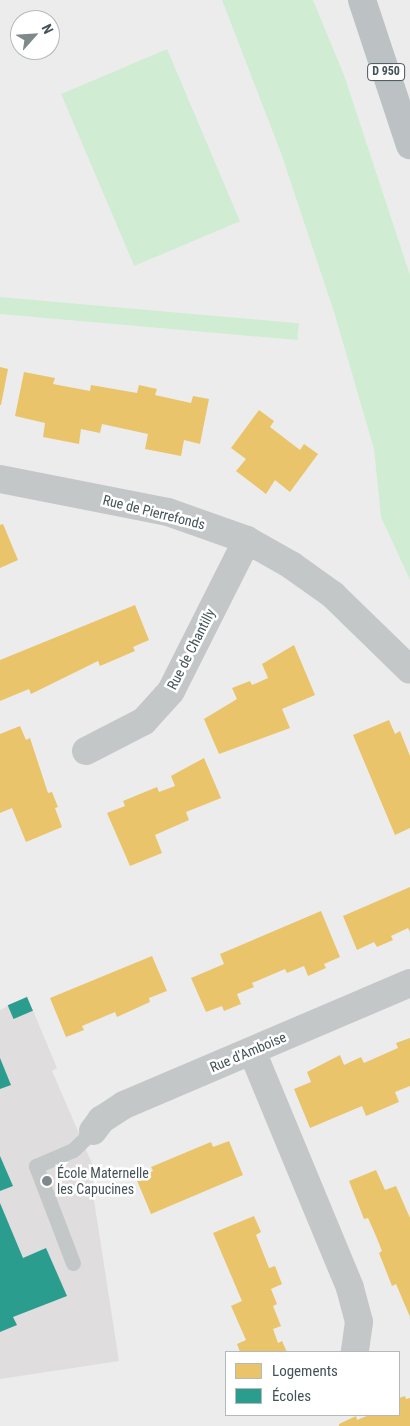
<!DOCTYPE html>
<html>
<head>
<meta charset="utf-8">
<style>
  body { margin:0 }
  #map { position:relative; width:410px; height:1426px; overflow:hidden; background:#edecec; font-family:"Roboto Condensed",sans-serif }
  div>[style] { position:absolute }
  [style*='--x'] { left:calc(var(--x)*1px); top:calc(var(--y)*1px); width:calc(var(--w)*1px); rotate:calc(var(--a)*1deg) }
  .education>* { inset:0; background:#dfddde }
  .green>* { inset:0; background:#d0edd4; transform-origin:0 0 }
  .homes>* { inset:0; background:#e9c46a }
  .schools>* { inset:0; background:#2a9d8f; transform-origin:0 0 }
  .service>* { height:15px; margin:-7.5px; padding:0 7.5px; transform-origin:7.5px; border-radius:7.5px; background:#c4c7c8 }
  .minor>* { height:28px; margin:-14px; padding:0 14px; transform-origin:14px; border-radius:14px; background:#c4c7c8 }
  .trunk>* { height:28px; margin:-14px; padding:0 14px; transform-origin:14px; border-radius:14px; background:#bcc2c4 }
  .dots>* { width:14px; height:14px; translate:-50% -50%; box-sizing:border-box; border:2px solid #fff; border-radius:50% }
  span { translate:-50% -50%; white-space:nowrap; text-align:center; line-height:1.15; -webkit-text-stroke:5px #fff; paint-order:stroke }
  .shield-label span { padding:1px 4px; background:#fff; border:1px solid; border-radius:4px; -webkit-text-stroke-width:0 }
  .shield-label { font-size:12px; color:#445358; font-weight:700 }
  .street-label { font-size:14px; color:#445358 }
  .poi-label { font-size:14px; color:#445358 }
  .left { translate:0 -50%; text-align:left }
  .legend { position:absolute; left:225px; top:1351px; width:175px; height:65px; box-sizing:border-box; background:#fff; border:1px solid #b4babc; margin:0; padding:6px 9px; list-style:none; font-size:15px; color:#445358 }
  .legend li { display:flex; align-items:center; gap:10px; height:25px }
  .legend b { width:25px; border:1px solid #b4babc }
  .north { position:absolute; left:10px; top:10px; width:50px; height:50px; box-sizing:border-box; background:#fff; border:1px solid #b4babc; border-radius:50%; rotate:64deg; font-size:14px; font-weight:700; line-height:20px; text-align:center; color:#445358 }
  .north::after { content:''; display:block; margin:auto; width:18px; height:22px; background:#7f898c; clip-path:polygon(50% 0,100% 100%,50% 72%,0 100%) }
</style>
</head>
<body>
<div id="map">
  <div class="education">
    <i style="clip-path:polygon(27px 996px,57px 1068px,52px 1071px,94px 1168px,93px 1194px,119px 1361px,0 1379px,0 1010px)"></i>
  </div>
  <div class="green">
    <i style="clip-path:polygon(222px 0,313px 0,344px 75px,410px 275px,410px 580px,381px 517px,374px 449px,334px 312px,281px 153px)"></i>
    <i style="left:167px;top:49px;width:187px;height:115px;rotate:67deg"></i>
    <i style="left:0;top:297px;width:300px;height:17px;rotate:5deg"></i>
  </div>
  <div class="homes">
    <i style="clip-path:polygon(0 367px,8px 369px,1px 405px,0 405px)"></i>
    <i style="clip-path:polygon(24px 372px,55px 378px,53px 384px,90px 391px,91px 385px,137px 393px,139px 385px,157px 389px,155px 395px,191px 403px,193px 396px,209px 399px,200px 444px,184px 440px,181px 456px,145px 449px,148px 434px,102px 424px,100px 433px,81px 429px,79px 444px,43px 437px,45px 423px,15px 416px)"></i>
    <i style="clip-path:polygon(259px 410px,274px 421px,270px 427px,300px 450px,304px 444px,318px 454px,290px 492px,275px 480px,266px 494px,236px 471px,246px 459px,231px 448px)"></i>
    <i style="clip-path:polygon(3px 524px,18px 560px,0 568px,0 525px)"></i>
    <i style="clip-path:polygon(135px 605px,149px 640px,133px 647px,135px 651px,100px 666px,98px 661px,31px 694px,29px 689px,0 701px,0 660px)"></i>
    <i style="clip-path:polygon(294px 645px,315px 695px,282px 709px,290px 728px,219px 754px,204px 719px,237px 699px,232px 688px,250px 681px,252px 685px,268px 678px,262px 664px)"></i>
    <i style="clip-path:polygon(389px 720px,395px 734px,400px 731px,410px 756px,410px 828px,395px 835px,353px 735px)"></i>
    <i style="clip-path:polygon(20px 726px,26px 740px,30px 738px,48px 793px,52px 792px,58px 807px,55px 808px,62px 827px,26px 842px,12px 808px,0 813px,0 734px)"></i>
    <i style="clip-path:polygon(204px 758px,221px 798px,186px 812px,189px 820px,155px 835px,162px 853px,130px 866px,107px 813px,125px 806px,123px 801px,157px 787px,159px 792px,175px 786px,171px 776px)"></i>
    <i style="clip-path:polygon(410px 887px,410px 932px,408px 928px,391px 936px,393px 940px,377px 947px,374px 942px,357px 950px,343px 916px)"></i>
    <i style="clip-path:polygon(321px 911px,340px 957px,324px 964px,326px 968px,308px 976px,304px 966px,287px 973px,285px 969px,252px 983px,254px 987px,237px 994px,241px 1004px,224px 1011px,222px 1006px,206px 1012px,191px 978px,224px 964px,220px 954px)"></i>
    <i style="clip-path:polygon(152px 956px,167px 991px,149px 998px,150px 1002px,117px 1017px,115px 1012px,82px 1026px,84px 1030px,66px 1037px,50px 998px)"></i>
    <i style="clip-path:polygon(410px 1038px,410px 1086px,395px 1092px,399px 1102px,366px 1116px,362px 1106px,310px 1128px,294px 1089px,311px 1082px,307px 1072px,340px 1055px,344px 1065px,361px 1057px,364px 1063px,398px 1048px,396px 1043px)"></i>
    <i style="clip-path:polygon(229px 1141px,243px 1175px,151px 1214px,136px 1178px,153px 1171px,151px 1167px,194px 1149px,211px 1142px,213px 1147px)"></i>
    <i style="clip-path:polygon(376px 1170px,385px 1190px,396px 1186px,410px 1218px,410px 1317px,396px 1284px,392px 1286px,379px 1253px,382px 1251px,376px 1236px,368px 1218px,364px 1219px,349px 1181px)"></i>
    <i style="clip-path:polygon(254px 1216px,261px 1232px,256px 1235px,269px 1268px,275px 1266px,282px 1284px,271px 1289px,277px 1304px,273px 1306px,281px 1326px,273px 1329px,278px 1343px,282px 1341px,287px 1352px,240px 1352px,237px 1344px,246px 1340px,231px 1306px,242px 1301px,213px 1233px)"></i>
    <i style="clip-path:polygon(405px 1396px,406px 1399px,410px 1398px,410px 1426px,339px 1426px,339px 1424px,356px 1416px,357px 1420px,369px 1415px,399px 1415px,399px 1398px)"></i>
  </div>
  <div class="schools">
    <i style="left:27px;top:997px;width:15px;height:21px;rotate:67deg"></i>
    <i style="clip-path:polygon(0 1058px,11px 1085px,0 1089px)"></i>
    <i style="clip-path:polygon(0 1156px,13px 1186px,0 1191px)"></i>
    <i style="clip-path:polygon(0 1203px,23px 1258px,46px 1248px,67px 1296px,13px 1317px,17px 1325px,0 1332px)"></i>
  </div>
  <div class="service">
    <i style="--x:73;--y:1263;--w:104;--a:-110.9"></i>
    <i style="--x:36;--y:1166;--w:40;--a:-23.4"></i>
    <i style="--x:73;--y:1150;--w:28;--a:-44"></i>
  </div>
  <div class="minor">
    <i style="--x:0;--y:479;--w:171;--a:11.1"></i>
    <i style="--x:168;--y:512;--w:84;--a:19.5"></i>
    <i style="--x:247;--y:540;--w:51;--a:29.6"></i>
    <i style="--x:291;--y:565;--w:52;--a:35.5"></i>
    <i style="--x:333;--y:595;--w:107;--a:44.2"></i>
    <i style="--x:86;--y:751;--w:65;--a:-27.3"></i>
    <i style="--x:144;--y:721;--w:40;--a:-48"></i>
    <i style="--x:171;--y:691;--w:169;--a:-63.3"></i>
    <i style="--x:252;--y:1051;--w:256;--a:67.5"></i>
    <i style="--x:350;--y:1288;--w:35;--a:75"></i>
    <i style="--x:359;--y:1322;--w:30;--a:98"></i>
    <i style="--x:93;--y:1131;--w:14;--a:-54"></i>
    <i style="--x:101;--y:1120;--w:27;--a:-33"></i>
    <i style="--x:124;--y:1105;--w:311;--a:-23.1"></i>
  </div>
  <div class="trunk">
    <i style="--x:362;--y:0;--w:153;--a:71.7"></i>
  </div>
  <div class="dots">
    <i style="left:47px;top:1181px;background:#7f898c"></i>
  </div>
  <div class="shield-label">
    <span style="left:386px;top:72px">D 950</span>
  </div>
  <div class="street-label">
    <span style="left:154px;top:512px;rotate:14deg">Rue de Pierrefonds</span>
    <span style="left:191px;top:649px;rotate:-63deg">Rue de Chantilly</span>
    <span style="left:248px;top:1052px;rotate:-23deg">Rue d'Amboise</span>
  </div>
  <div class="poi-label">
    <span class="left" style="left:57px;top:1181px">École Maternelle<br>les Capucines</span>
  </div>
  <ul class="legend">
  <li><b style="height:14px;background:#e9c46a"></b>Logements</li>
  <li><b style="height:14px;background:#2a9d8f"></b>Écoles</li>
  </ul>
  <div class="north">N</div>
</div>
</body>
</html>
